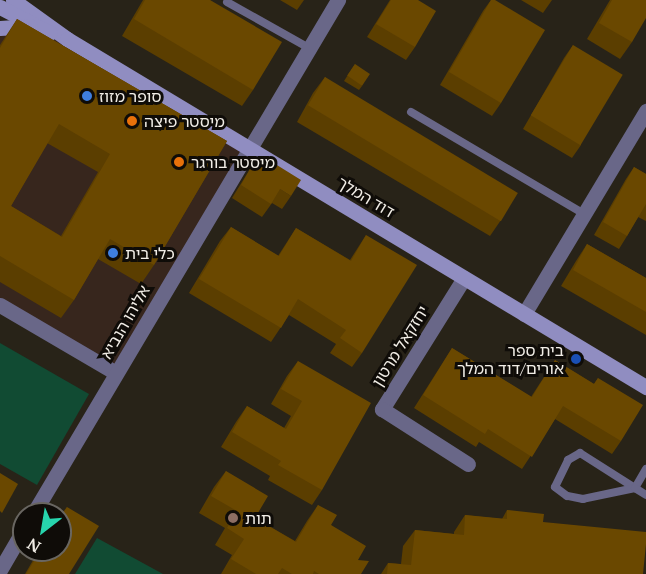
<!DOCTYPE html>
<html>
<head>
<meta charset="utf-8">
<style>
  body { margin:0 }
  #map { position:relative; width:646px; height:574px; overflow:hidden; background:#282318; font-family:"PT Serif","Noto Sans Hebrew",serif }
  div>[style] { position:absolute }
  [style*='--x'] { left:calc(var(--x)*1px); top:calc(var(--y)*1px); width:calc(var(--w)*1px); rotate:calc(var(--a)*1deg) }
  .commercial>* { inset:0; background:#37261d }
  .green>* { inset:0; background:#114b33 }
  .lane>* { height:8px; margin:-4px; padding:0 4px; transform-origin:4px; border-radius:4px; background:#696788 }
  .street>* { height:15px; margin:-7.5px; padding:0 7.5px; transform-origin:7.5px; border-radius:7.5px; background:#696788 }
  .secondary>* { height:15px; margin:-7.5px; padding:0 7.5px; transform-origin:7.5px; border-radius:7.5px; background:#908dc1 }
  .wall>* { inset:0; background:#5b3e00 }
  .building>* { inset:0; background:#6a4800; transform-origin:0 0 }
  .dots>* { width:16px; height:16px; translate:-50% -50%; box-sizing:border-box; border:3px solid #0f0c08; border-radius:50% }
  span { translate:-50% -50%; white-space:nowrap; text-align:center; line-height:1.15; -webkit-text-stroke:6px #0f0c08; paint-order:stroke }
  .poi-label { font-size:16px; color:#f1ede6 }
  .left { translate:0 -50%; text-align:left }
  .right { translate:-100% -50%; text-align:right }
  .street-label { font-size:16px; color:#f1ede6 }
  .north { position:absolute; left:12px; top:502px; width:60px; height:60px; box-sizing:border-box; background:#0f0c08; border:2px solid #696661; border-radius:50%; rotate:211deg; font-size:16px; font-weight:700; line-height:24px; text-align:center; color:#f1ede6 }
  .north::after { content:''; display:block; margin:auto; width:21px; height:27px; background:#27d5ad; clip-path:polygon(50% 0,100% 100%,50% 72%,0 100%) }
</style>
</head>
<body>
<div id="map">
  <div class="commercial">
    <i style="clip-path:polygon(35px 27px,249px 148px,116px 373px,0 306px,0 35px)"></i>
  </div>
  <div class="green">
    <i style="clip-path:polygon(0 343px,89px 394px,37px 485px,0 464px)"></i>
    <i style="clip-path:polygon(97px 538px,163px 574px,75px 574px)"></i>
  </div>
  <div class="lane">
    <i style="--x:227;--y:2;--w:94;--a:29.3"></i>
    <i style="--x:411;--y:112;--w:201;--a:30.5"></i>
    <i style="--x:580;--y:453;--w:65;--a:32.5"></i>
    <i style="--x:635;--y:488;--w:53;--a:168.1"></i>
    <i style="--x:583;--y:499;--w:16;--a:-169"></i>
    <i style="--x:567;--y:496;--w:15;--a:-143"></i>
    <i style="--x:555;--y:487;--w:30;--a:-64"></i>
    <i style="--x:568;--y:460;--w:14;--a:-30"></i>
    <i style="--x:646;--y:469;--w:22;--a:120"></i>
    <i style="--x:635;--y:488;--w:13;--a:32"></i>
  </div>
  <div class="street">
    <i style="--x:464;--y:278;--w:155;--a:122"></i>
    <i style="--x:382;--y:409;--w:102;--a:32.6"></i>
    <i style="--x:0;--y:305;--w:134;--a:30.4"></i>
    <i style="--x:524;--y:314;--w:237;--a:-59"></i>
    <i style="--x:33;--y:514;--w:598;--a:-59.32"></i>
    <i style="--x:0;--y:570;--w:48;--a:-59.7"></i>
  </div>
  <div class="secondary">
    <i style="--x:13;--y:0;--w:67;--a:35.8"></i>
    <i style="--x:67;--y:39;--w:676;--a:31.01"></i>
    <i style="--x:0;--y:7;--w:56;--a:27.5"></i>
    <i style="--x:0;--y:28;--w:30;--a:-4"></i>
  </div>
  <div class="wall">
    <i style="clip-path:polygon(143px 0,210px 0,253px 90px,242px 106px,122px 36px)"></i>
    <i style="clip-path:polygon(280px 0,304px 0,297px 10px)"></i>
    <i style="clip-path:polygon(390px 0,418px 0,415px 47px,406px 60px,367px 37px)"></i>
    <i style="clip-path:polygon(491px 0,501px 103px,492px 116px,440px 85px,483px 11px)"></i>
    <i style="clip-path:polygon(521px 0,552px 0,543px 13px)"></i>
    <i style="clip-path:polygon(610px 0,646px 0,632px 42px,620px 59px,587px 39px)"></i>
    <i style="clip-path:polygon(evenodd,17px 19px,227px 141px,154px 265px,141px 284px,98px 259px,74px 300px,61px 318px,0 282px,0 45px,17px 19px,47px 143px,98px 172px,61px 236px,11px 206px,47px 143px)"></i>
    <i style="clip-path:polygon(573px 45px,581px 145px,572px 158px,523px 129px,564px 58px)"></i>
    <i style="clip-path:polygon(355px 64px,362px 86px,359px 90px,344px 81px)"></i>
    <i style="clip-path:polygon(325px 77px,501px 220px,490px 236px,297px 122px,313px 93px)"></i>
    <i style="clip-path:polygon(634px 167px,646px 174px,646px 221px,638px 217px,627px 236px,619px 249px,594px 235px,626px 179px)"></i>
    <i style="clip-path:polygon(250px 169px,291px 196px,282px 209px,272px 203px,262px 217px,232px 198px)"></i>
    <i style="clip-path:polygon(231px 227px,278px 256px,296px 228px,350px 260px,366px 235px,362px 353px,352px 367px,330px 353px,336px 344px,289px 315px,271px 342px,189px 293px,220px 241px)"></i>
    <i style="clip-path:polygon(587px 244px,646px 278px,646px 335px,561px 286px,576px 261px)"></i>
    <i style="clip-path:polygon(452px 348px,531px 397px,555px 360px,594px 384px,598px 378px,621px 441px,612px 454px,555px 419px,522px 469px,479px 442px,476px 447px,414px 408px)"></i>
    <i style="clip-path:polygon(298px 361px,322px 490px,312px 505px,268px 480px,270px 476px,221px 447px,236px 422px,247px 406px,284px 428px,291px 416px,271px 404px,287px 376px)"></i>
    <i style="clip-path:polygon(226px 471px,255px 518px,295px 541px,307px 521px,318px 505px,331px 525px,358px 560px,361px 574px,221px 574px,232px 555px,215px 545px,225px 528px,199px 513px,214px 487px)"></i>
    <i style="clip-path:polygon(67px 507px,69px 574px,25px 574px,39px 550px,60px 550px,60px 516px)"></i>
    <i style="clip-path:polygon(507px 510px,543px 522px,643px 574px,381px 574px,388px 563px,401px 564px,403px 546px,415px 530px,454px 534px,454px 532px,465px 515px,502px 519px)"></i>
  </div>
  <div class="building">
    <i style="clip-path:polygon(145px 0,210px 0,282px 42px,253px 90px,134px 19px)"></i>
    <i style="clip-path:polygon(391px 0,418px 0,436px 11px,415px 47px,376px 24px)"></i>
    <i style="clip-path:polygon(491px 0,495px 0,545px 30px,501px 103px,449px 72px)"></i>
    <i style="clip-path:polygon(612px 0,646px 0,646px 18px,632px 42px,599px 23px)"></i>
    <i style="clip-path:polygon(evenodd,17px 19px,227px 141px,154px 265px,110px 239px,74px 300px,0 256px,0 48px,17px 19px,59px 124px,110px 154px,62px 237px,11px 206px,59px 124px)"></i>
    <i style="left:573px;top:45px;width:58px;height:82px;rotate:31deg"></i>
    <i style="left:355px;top:64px;width:18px;height:14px;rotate:34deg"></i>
    <i style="left:325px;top:77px;width:225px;height:33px;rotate:31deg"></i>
    <i style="clip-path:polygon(272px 162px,301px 180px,291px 196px,280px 189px,271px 204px,241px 185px,250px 169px)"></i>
    <i style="clip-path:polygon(634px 167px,646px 174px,646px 204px,627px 236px,603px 222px)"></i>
    <i style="clip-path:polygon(231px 227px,279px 256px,296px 228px,351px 261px,366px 235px,417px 265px,362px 353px,340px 338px,346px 330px,298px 299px,281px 328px,199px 279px)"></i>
    <i style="clip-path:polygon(587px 244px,646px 278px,646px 312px,573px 270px)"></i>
    <i style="clip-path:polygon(452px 348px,532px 397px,555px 360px,594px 384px,598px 378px,643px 405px,621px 441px,563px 406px,532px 457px,488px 429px,485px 434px,423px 395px)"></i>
    <i style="clip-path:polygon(298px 361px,371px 403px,322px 490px,278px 465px,281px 461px,232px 432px,247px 406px,286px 429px,302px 401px,281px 389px)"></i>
    <i style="clip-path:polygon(226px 471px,268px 496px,255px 518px,296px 542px,318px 505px,337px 515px,331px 525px,366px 546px,358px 560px,369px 561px,361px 574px,319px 574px,314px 571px,313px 574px,292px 574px,282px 568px,278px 574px,256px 574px,231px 559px,244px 539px,227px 528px,237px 511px,211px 496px)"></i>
    <i style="clip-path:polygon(0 473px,18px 484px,2px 513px,0 511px)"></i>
    <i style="clip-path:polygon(67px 507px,99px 526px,69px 574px,26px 574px,41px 550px,60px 550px,60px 518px)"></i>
    <i style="clip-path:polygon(507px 510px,544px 514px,543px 522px,646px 532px,646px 544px,643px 574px,387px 574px,388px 563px,411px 565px,415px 530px,464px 535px,465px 515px,507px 519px)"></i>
  </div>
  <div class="dots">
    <i style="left:87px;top:96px;background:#3f7fe0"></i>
    <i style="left:132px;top:121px;background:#e8710a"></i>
    <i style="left:179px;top:162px;background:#e8710a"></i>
    <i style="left:113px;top:253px;background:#3f7fe0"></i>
    <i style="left:576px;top:359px;background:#1a4fb4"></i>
    <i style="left:233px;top:518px;background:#8d6e63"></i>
  </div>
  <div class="poi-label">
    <span class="left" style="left:99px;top:96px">סופר מזוז</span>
    <span class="left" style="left:144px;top:121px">מיסטר פיצה</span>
    <span class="left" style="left:191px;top:162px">מיסטר בורגר</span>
    <span class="left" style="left:125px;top:253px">כלי בית</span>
    <span class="right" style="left:564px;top:359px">בית ספר<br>אורים/דוד המלך</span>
    <span class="left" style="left:245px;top:518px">תות</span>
  </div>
  <div class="street-label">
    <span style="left:366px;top:197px;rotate:31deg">דוד המלך</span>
    <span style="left:125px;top:322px;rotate:-60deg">אליהו הנביא</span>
    <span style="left:400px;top:346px;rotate:-58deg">יחזקאל מרטון</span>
  </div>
  <div class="north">N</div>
</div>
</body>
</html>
